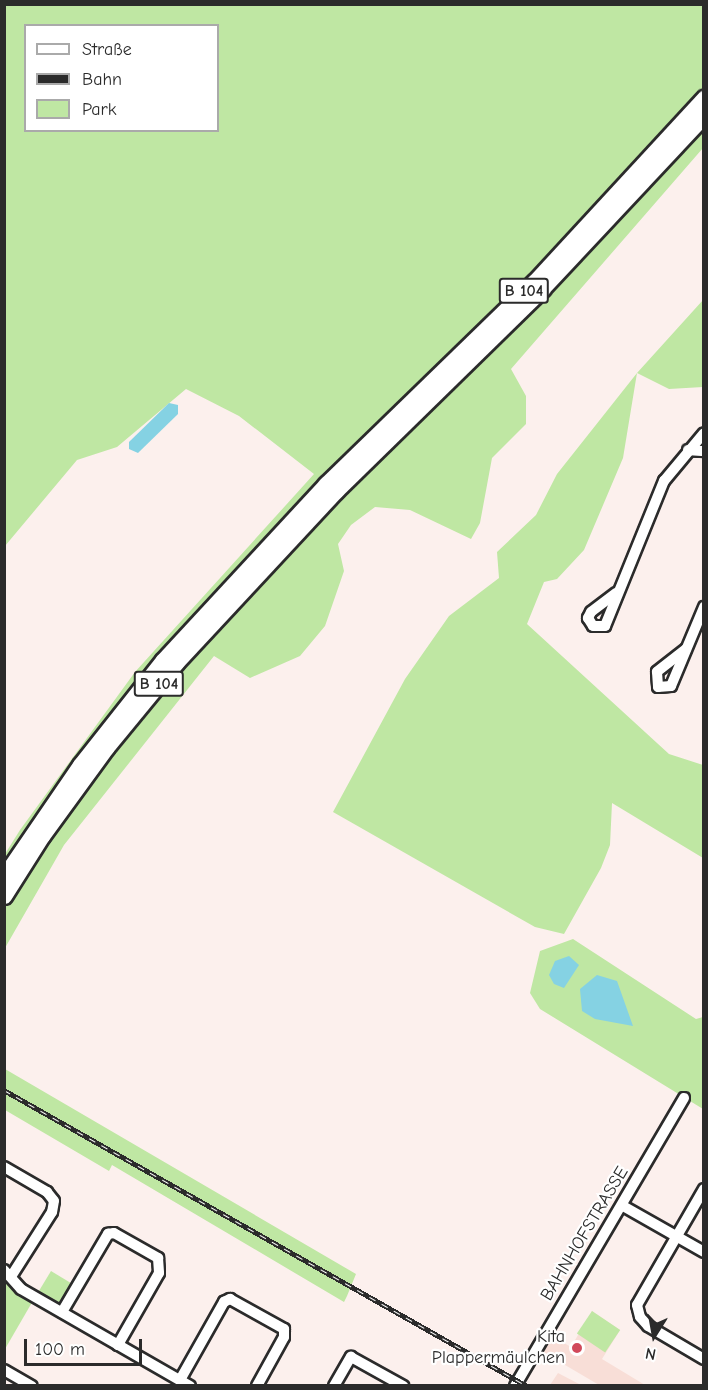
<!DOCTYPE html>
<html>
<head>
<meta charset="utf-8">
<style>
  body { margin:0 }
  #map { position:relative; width:708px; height:1390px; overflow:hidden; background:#fcf0ed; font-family:"Comic Neue",sans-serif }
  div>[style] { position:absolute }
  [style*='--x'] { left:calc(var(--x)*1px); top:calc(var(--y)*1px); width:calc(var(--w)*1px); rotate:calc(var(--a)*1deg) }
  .built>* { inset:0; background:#f8ded7 }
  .green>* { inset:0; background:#bfe7a3; transform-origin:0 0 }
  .water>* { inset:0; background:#85d2e3 }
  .roads { filter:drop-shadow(2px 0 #2b2b2b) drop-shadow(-2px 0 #2b2b2b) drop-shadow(0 2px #2b2b2b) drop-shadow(0 -2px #2b2b2b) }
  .minor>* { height:10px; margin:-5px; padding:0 5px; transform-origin:5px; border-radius:5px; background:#fff }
  .highway>* { height:15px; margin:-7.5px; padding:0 7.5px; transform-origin:7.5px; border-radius:7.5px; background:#fff }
  .rail>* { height:4.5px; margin-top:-2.25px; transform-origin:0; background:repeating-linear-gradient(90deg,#fff 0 7px,#2b2b2b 0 14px); box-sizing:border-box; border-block:2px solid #2b2b2b }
  .dots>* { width:16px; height:16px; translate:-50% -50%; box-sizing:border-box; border:3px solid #fff; border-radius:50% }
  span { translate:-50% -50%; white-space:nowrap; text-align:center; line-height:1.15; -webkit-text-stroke:4.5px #fff; paint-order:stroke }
  .shield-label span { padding:2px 4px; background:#fff; border:2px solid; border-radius:4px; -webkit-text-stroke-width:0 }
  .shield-label { font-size:16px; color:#2b2b2b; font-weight:700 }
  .street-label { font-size:18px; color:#2b2b2b }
  .poi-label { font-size:18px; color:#2b2b2b }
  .right { translate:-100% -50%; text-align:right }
  .frame { position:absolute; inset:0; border:6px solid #2b2b2b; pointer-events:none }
  .legend { position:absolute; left:24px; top:24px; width:195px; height:108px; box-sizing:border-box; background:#fff; border:2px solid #aaa; margin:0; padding:8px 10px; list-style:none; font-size:18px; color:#2b2b2b }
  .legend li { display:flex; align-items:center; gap:12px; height:30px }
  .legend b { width:30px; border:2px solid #aaa }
  .north { position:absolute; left:624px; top:1306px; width:60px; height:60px; -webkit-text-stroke:4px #fff; paint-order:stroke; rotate:191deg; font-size:16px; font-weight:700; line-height:24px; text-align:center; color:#2b2b2b }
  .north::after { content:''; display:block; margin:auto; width:21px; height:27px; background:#2b2b2b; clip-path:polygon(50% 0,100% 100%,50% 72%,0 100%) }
  .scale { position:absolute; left:24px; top:1339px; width:118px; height:27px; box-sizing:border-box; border:3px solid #2b2b2b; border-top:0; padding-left:8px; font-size:18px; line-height:21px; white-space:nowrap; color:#2b2b2b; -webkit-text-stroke:4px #fff; paint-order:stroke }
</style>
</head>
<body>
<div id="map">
  <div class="built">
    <i style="clip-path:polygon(592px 1311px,620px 1330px,602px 1359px,645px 1385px,599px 1385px,543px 1352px,552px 1336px,571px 1347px)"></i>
    <i style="clip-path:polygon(558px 1373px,581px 1385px,550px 1385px)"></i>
  </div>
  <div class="green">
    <i style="clip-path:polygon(evenodd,4px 5px,704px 5px,703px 148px,511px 369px,526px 396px,526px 424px,492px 458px,480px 523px,471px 539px,410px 510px,375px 507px,351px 525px,338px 544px,344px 571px,325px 626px,300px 656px,250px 678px,214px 656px,64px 845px,5px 948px,5px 854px,20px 830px,135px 672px,314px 474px,239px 416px,186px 389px,117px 447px,77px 460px,5px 546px,4px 5px,26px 26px,218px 26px,218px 130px,26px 130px,26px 26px)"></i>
    <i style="clip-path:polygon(703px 300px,703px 387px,669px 389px,637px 373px,623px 458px,584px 550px,557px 579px,544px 582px,527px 624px,669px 754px,703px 765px,703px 858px,612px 803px,610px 845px,601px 868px,564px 934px,535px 927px,333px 812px,405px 679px,449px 616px,499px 578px,497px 552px,536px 515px,557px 474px,637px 373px)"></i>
    <i style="clip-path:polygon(573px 939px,696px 1019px,703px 1017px,703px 1109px,540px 1009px,530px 993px,540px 951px)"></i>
    <i style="clip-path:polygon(5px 1069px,356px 1274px,347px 1296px,344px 1302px,112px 1165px,109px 1171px,5px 1110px)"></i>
    <i style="left:51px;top:1271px;width:26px;height:24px;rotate:31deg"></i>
    <i style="clip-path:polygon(5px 1283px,34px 1299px,5px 1349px)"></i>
    <i style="left:592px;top:1311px;width:34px;height:27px;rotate:34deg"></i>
  </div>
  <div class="water">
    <i style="clip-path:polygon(169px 403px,178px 405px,178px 414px,138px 453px,129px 449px,129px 442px)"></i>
    <i style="clip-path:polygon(569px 956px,579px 965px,564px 988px,554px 984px,549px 975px,555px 961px)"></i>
    <i style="clip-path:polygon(597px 975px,617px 981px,633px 1026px,595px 1019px,582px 1011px,580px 989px)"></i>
  </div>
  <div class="roads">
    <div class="minor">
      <i style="--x:688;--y:450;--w:16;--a:4"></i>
      <i style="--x:616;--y:593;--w:31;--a:143"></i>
      <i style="--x:591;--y:612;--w:7;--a:117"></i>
      <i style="--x:588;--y:618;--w:9;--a:58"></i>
      <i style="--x:593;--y:626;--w:12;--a:0"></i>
      <i style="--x:605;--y:626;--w:157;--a:-67.9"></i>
      <i style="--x:664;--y:481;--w:62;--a:-50.2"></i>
      <i style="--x:686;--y:649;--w:37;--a:142"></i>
      <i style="--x:657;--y:672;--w:15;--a:86"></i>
      <i style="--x:658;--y:687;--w:13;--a:-4"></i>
      <i style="--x:671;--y:686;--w:86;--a:-67.3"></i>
      <i style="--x:4;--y:1167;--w:50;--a:30.2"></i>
      <i style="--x:47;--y:1192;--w:11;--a:52"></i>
      <i style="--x:54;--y:1201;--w:11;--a:100"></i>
      <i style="--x:52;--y:1212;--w:75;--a:122.4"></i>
      <i style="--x:704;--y:1189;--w:134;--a:120"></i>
      <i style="--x:637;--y:1305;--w:12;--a:76"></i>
      <i style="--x:640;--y:1317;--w:12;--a:48"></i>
      <i style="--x:648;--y:1326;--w:65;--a:30.5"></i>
      <i style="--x:623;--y:1206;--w:93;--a:29.6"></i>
      <i style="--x:4;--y:1270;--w:25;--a:48"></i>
      <i style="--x:21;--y:1289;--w:195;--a:29.9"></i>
      <i style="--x:62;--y:1312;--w:91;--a:-59.5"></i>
      <i style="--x:108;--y:1234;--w:6;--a:-9"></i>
      <i style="--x:114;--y:1233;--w:51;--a:29.6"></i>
      <i style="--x:158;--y:1258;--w:15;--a:86"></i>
      <i style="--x:159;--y:1273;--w:83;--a:119.7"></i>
      <i style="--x:4;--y:1370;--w:32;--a:30"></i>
      <i style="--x:180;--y:1380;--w:90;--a:-60.6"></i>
      <i style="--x:224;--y:1302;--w:7;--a:-27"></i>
      <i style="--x:230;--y:1299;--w:62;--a:29.1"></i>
      <i style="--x:284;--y:1329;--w:8;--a:90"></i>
      <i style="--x:284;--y:1337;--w:56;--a:118.9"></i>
      <i style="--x:334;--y:1386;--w:34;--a:-60"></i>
      <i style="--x:351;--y:1357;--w:60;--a:29.1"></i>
      <i style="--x:515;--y:1386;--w:334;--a:-59.6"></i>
    </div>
    <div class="highway">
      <i style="--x:4;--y:876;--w:135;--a:-55.6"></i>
      <i style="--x:80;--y:765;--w:134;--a:-51.7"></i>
      <i style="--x:163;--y:660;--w:240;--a:-47.2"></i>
      <i style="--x:326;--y:484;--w:290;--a:-44.2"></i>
      <i style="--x:534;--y:282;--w:251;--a:-47.3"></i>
      <i style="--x:4;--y:896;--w:71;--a:-57.7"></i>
      <i style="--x:42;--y:836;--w:110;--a:-53.9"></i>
      <i style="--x:107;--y:747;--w:109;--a:-50.6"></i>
      <i style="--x:176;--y:663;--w:235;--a:-47.1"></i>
      <i style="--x:336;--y:491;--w:289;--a:-44.4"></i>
      <i style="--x:542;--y:289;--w:237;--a:-46.9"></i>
    </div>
  </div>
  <div class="rail">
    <i style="--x:4;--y:1090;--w:601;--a:29.51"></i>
  </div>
  <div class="dots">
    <i style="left:577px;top:1348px;background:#d1495b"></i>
  </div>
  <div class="shield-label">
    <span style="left:524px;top:291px">B 104</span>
    <span style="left:159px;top:684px">B 104</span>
  </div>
  <div class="street-label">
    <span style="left:585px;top:1234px;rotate:-59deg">BAHNHOFSTRASSE</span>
  </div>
  <div class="poi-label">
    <span class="right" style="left:565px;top:1348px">Kita<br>Plappermäulchen</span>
  </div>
  <div class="frame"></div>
  <ul class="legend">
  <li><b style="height:8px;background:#fff"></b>Straße</li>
  <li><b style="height:8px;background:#2b2b2b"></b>Bahn</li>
  <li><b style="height:16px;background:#bfe7a3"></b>Park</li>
  </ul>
  <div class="north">N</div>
  <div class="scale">100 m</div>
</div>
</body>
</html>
